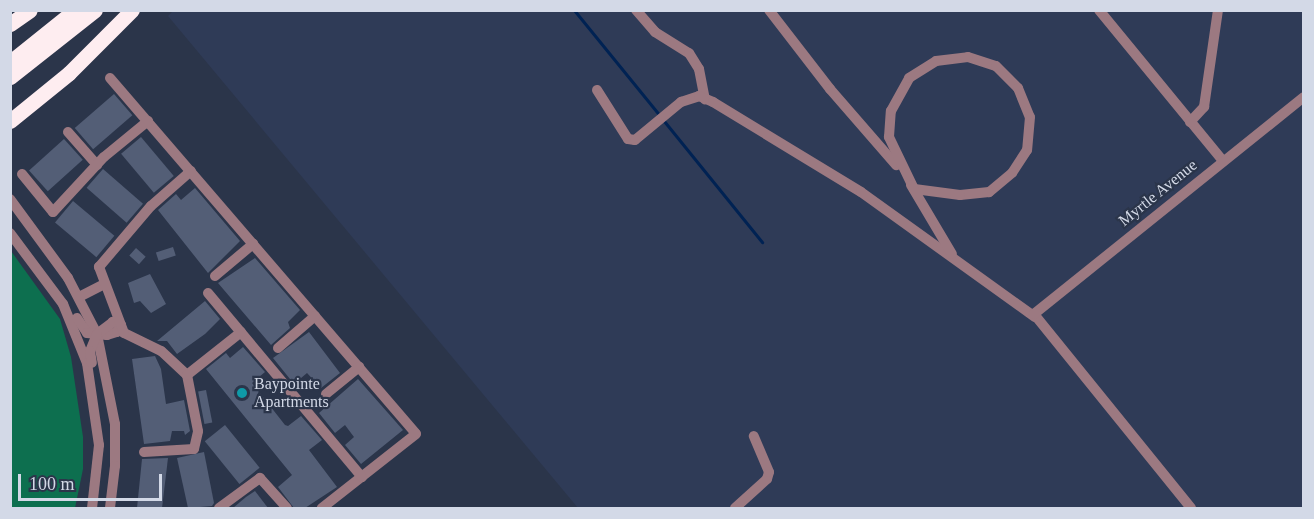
<!DOCTYPE html>
<html>
<head>
<meta charset="utf-8">
<style>
  body { margin:0 }
  #map { position:relative; width:1314px; height:519px; overflow:hidden; background:#2b354a; font-family:Georgia,serif }
  div>[style] { position:absolute }
  [style*='--x'] { left:calc(var(--x)*1px); top:calc(var(--y)*1px); width:calc(var(--w)*1px); rotate:calc(var(--a)*1deg) }
  .built>* { inset:0; background:#2f3b57 }
  .forest>* { inset:0; background:#0d6f4f }
  .stream>* { height:3px; margin:-1.5px; padding:0 1.5px; transform-origin:1.5px; border-radius:1.5px; background:#002253 }
  .building>* { inset:0; background:#535e76; transform-origin:0 0 }
  .minor>* { height:10px; margin:-5px; padding:0 5px; transform-origin:5px; border-radius:5px; background:#9c7981 }
  .highway>* { height:15px; margin:-7.5px; padding:0 7.5px; transform-origin:7.5px; border-radius:7.5px; background:#feedf0 }
  .dots>* { width:16px; height:16px; translate:-50% -50%; box-sizing:border-box; border:3px solid #2b354a; border-radius:50% }
  span { translate:-50% -50%; white-space:nowrap; text-align:center; line-height:1.15; -webkit-text-stroke:4.5px #2b354a; paint-order:stroke }
  .street-label { font-size:16px; color:#d3d9e7 }
  .poi-label { font-size:16px; color:#d3d9e7 }
  .left { translate:0 -50%; text-align:left }
  .frame { position:absolute; inset:0; border:12px solid #d3d9e7; pointer-events:none }
  .scale { position:absolute; left:18px; top:474px; width:144px; height:27px; box-sizing:border-box; border:3px solid #d3d9e7; border-top:0; padding-left:8px; font-size:18px; line-height:21px; white-space:nowrap; color:#d3d9e7; -webkit-text-stroke:4px #2b354a; paint-order:stroke }
</style>
</head>
<body>
<div id="map">
  <div class="built">
    <i style="clip-path:polygon(174px 10px,1303px 11px,1303px 508px,578px 508px,168px 16px)"></i>
  </div>
  <div class="forest">
    <i style="clip-path:polygon(11px 251px,60px 319px,71px 357px,83px 437px,83px 469px,75px 508px,11px 508px)"></i>
  </div>
  <div class="stream">
    <i style="--x:574;--y:10;--w:136;--a:50.9"></i>
    <i style="--x:664;--y:121;--w:156;--a:51"></i>
  </div>
  <div class="building">
    <i style="left:114px;top:94px;width:28px;height:52px;rotate:49deg"></i>
    <i style="left:141px;top:137px;width:51px;height:26px;rotate:50deg"></i>
    <i style="left:64px;top:139px;width:28px;height:47px;rotate:48deg"></i>
    <i style="left:103px;top:169px;width:53px;height:25px;rotate:41deg"></i>
    <i style="clip-path:polygon(195px 188px,240px 241px,208px 273px,158px 210px,176px 194px,181px 200px)"></i>
    <i style="left:73px;top:201px;width:54px;height:28px;rotate:40deg"></i>
    <i style="left:173px;top:247px;width:9px;height:18px;rotate:72deg"></i>
    <i style="left:136px;top:248px;width:13px;height:10px;rotate:42deg"></i>
    <i style="clip-path:polygon(255px 258px,300px 310px,288px 322px,290px 328px,271px 345px,218px 283px)"></i>
    <i style="clip-path:polygon(150px 274px,166px 304px,151px 313px,140px 301px,134px 303px,128px 283px)"></i>
    <i style="clip-path:polygon(205px 301px,220px 319px,205px 334px,177px 354px,167px 341px,157px 341px)"></i>
    <i style="clip-path:polygon(309px 332px,340px 373px,321px 388px,307px 373px,294px 384px,273px 358px)"></i>
    <i style="clip-path:polygon(243px 347px,265px 372px,252px 383px,285px 425px,288px 426px,301px 416px,322px 440px,309px 450px,337px 487px,305px 508px,294px 508px,278px 487px,292px 475px,206px 369px,226px 353px,230px 358px)"></i>
    <i style="clip-path:polygon(155px 356px,161px 369px,166px 404px,184px 400px,190px 431px,185px 435px,184px 431px,172px 431px,170px 441px,144px 444px,132px 359px)"></i>
    <i style="clip-path:polygon(358px 379px,403px 430px,361px 464px,345px 445px,354px 437px,345px 425px,335px 433px,319px 413px)"></i>
    <i style="left:206px;top:390px;width:33px;height:8px;rotate:79deg"></i>
    <i style="left:225px;top:425px;width:55px;height:26px;rotate:51deg"></i>
    <i style="clip-path:polygon(204px 452px,214px 503px,212px 506px,188px 508px,177px 458px)"></i>
    <i style="clip-path:polygon(168px 458px,162px 508px,137px 508px,142px 459px)"></i>
    <i style="clip-path:polygon(255px 491px,268px 508px,233px 508px,246px 497px)"></i>
  </div>
  <div class="minor">
    <i style="--x:636;--y:10;--w:29;--a:49"></i>
    <i style="--x:655;--y:32;--w:40;--a:32"></i>
    <i style="--x:689;--y:53;--w:19;--a:58"></i>
    <i style="--x:699;--y:69;--w:31;--a:79"></i>
    <i style="--x:769;--y:10;--w:100;--a:52.3"></i>
    <i style="--x:830;--y:89;--w:101;--a:49"></i>
    <i style="--x:1099;--y:10;--w:194;--a:50.6"></i>
    <i style="--x:968;--y:57;--w:29;--a:18"></i>
    <i style="--x:996;--y:66;--w:31;--a:45"></i>
    <i style="--x:1018;--y:88;--w:31;--a:68"></i>
    <i style="--x:1030;--y:117;--w:33;--a:95"></i>
    <i style="--x:1027;--y:150;--w:27;--a:123"></i>
    <i style="--x:1012;--y:173;--w:30;--a:140"></i>
    <i style="--x:989;--y:192;--w:29;--a:174"></i>
    <i style="--x:960;--y:195;--w:46;--a:-172.6"></i>
    <i style="--x:914;--y:189;--w:58;--a:-115.7"></i>
    <i style="--x:889;--y:137;--w:26;--a:-86"></i>
    <i style="--x:891;--y:111;--w:38;--a:-61"></i>
    <i style="--x:909;--y:78;--w:32;--a:-32"></i>
    <i style="--x:936;--y:61;--w:32;--a:-7"></i>
    <i style="--x:110;--y:78;--w:469;--a:49.3"></i>
    <i style="--x:416;--y:434;--w:120;--a:141.8"></i>
    <i style="--x:597;--y:90;--w:58;--a:57.7"></i>
    <i style="--x:628;--y:139;--w:7;--a:8"></i>
    <i style="--x:635;--y:140;--w:60;--a:-39.6"></i>
    <i style="--x:681;--y:102;--w:19;--a:-18"></i>
    <i style="--x:699;--y:96;--w:15;--a:23"></i>
    <i style="--x:713;--y:102;--w:173;--a:31.3"></i>
    <i style="--x:861;--y:192;--w:214;--a:35.7"></i>
    <i style="--x:1190;--y:122;--w:21;--a:-47"></i>
    <i style="--x:1204;--y:107;--w:98;--a:-81.8"></i>
    <i style="--x:68;--y:132;--w:44;--a:48.7"></i>
    <i style="--x:22;--y:174;--w:49;--a:50.8"></i>
    <i style="--x:53;--y:212;--w:75;--a:-47.2"></i>
    <i style="--x:104;--y:157;--w:57;--a:-39.3"></i>
    <i style="--x:911;--y:185;--w:80;--a:59.3"></i>
    <i style="--x:10;--y:199;--w:98;--a:53.7"></i>
    <i style="--x:68;--y:278;--w:63;--a:62.6"></i>
    <i style="--x:97;--y:334;--w:92;--a:78.7"></i>
    <i style="--x:115;--y:424;--w:42;--a:90"></i>
    <i style="--x:115;--y:466;--w:42;--a:96.8"></i>
    <i style="--x:10;--y:233;--w:89;--a:53.3"></i>
    <i style="--x:63;--y:304;--w:64;--a:67.9"></i>
    <i style="--x:87;--y:363;--w:83;--a:81.7"></i>
    <i style="--x:99;--y:445;--w:63;--a:96.3"></i>
    <i style="--x:215;--y:276;--w:50;--a:-40.1"></i>
    <i style="--x:208;--y:293;--w:240;--a:50.1"></i>
    <i style="--x:79;--y:297;--w:28;--a:-27"></i>
    <i style="--x:77;--y:318;--w:18;--a:56"></i>
    <i style="--x:87;--y:333;--w:20;--a:6"></i>
    <i style="--x:107;--y:335;--w:10;--a:-17"></i>
    <i style="--x:117;--y:332;--w:8;--a:-60"></i>
    <i style="--x:121;--y:325;--w:9;--a:-159"></i>
    <i style="--x:113;--y:322;--w:20;--a:143"></i>
    <i style="--x:97;--y:334;--w:18;--a:112"></i>
    <i style="--x:90;--y:351;--w:12;--a:81"></i>
    <i style="--x:278;--y:348;--w:49;--a:-40.9"></i>
    <i style="--x:187;--y:375;--w:35;--a:-137"></i>
    <i style="--x:161;--y:351;--w:41;--a:-154.1"></i>
    <i style="--x:124;--y:333;--w:71;--a:-110.7"></i>
    <i style="--x:99;--y:267;--w:80;--a:-49.6"></i>
    <i style="--x:151;--y:206;--w:53;--a:-41.2"></i>
    <i style="--x:326;--y:394;--w:43;--a:-39.3"></i>
    <i style="--x:144;--y:452;--w:50;--a:-3.4"></i>
    <i style="--x:194;--y:449;--w:18;--a:-77"></i>
    <i style="--x:198;--y:431;--w:57;--a:-101.1"></i>
    <i style="--x:187;--y:375;--w:69;--a:-38.5"></i>
    <i style="--x:219;--y:508;--w:51;--a:-36.2"></i>
    <i style="--x:260;--y:478;--w:40;--a:48"></i>
    <i style="--x:735;--y:508;--w:43;--a:-42.2"></i>
    <i style="--x:767;--y:479;--w:7;--a:-74"></i>
    <i style="--x:769;--y:472;--w:39;--a:-113"></i>
    <i style="--x:1191;--y:508;--w:250;--a:-129"></i>
    <i style="--x:1034;--y:314;--w:346;--a:-38.8"></i>
  </div>
  <div class="highway">
    <i style="--x:10;--y:24;--w:24;--a:-35"></i>
    <i style="--x:10;--y:62;--w:83;--a:-38.7"></i>
    <i style="--x:10;--y:77;--w:108;--a:-38.2"></i>
    <i style="--x:10;--y:121;--w:76;--a:-39.1"></i>
    <i style="--x:69;--y:73;--w:89;--a:-45"></i>
  </div>
  <div class="dots">
    <i style="left:242px;top:393px;background:#0f9aa8"></i>
  </div>
  <div class="street-label">
    <span style="left:1158px;top:193px;rotate:-39deg">Myrtle Avenue</span>
  </div>
  <div class="poi-label">
    <span class="left" style="left:254px;top:393px">Baypointe<br>Apartments</span>
  </div>
  <div class="frame"></div>
  <div class="scale">100 m</div>
</div>
</body>
</html>
